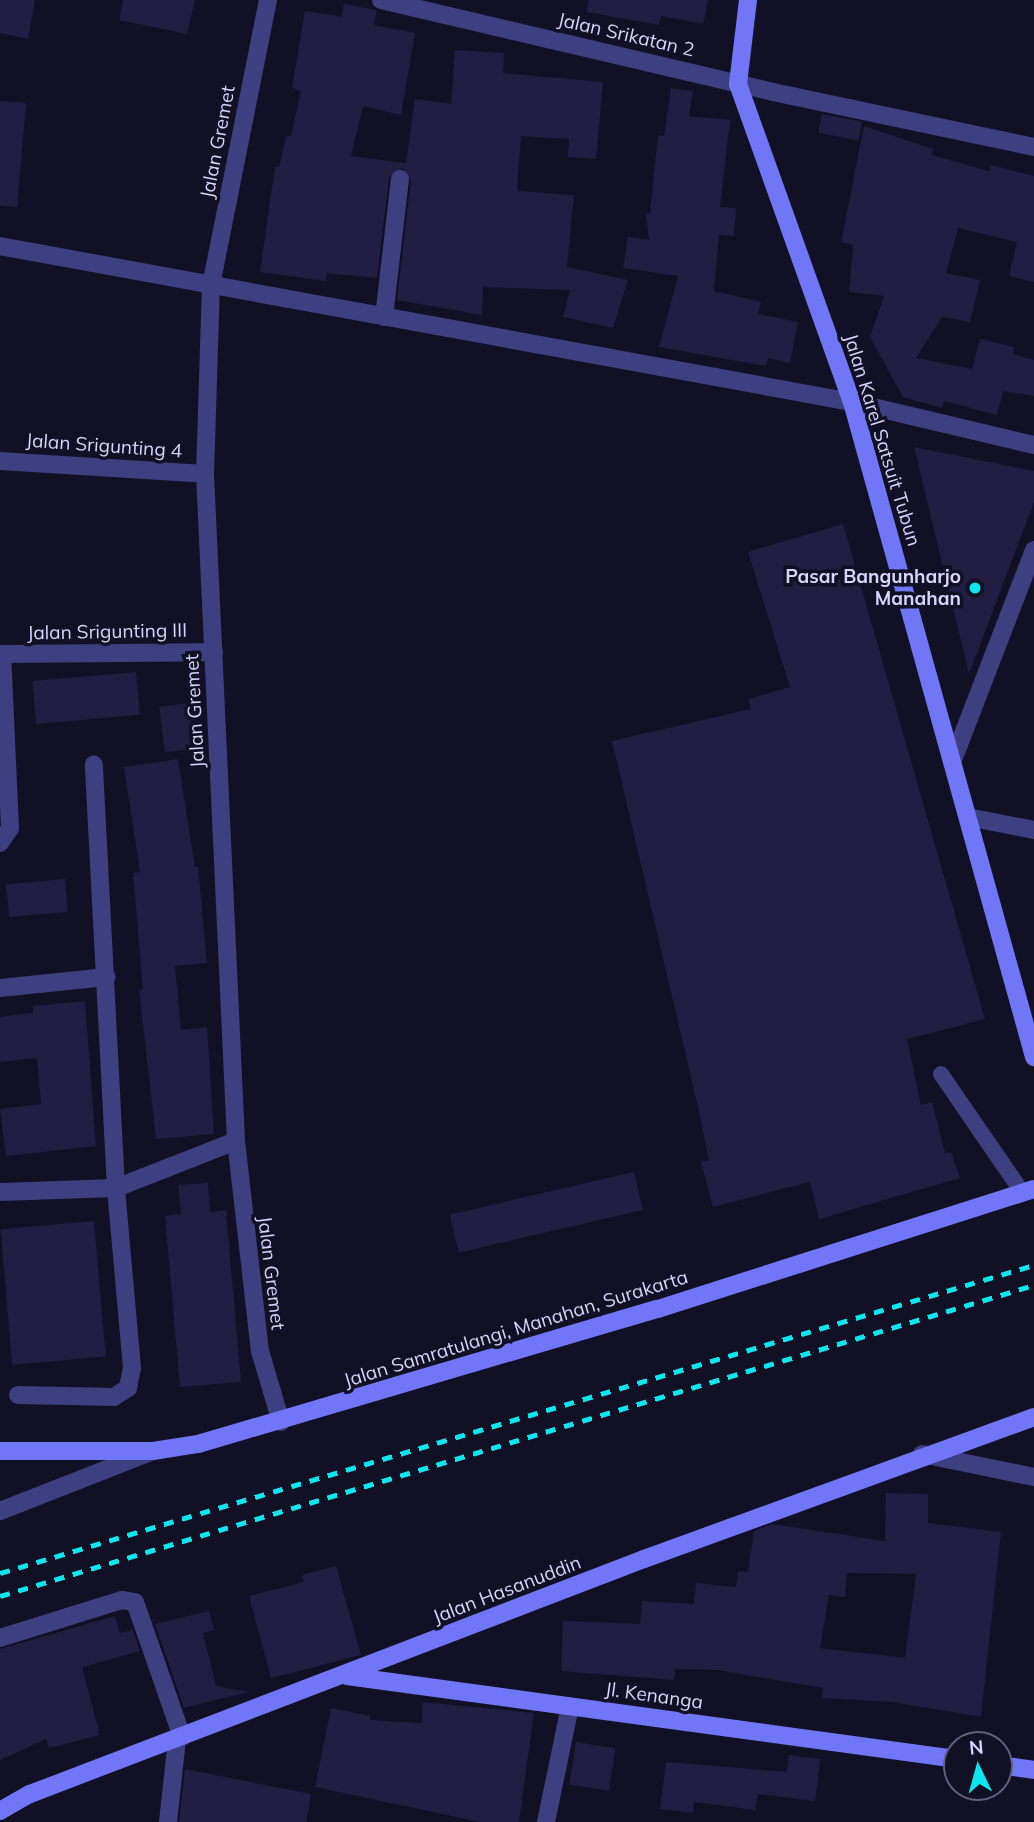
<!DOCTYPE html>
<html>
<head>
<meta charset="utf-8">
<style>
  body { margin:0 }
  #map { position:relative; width:1034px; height:1822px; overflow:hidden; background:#121024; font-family:Mulish,sans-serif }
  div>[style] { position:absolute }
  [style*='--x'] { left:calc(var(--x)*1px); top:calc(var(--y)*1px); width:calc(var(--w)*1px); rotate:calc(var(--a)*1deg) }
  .building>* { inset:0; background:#221d43; transform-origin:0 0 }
  .lane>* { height:16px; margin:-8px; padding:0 8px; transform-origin:8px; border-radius:8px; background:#3e3f80 }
  .street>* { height:18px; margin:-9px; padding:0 9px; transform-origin:9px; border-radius:9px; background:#3e3f80 }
  .secondary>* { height:18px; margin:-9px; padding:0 9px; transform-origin:9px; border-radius:9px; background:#7176f7 }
  .rail>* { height:5px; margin-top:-2.5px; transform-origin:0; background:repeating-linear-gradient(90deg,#0ee6ef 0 10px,transparent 0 19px) }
  .dots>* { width:19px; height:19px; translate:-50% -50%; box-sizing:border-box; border:4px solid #121024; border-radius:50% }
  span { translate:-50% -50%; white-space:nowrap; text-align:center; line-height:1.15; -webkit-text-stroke:7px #121024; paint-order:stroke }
  .street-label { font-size:19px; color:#d7d5fd }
  .poi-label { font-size:19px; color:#d7d5fd; font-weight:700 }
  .right { translate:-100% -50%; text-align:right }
  .north { position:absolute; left:943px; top:1731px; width:70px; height:70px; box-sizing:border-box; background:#121024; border:2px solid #615f7b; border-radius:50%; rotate:355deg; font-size:19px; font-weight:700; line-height:28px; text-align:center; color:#d7d5fd }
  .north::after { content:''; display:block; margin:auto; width:24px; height:32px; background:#0ee6ef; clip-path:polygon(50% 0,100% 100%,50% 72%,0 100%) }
</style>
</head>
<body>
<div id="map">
  <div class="building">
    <i style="clip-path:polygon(0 0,35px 0,28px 39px,0 33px)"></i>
    <i style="clip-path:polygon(123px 0,195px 0,187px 34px,119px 20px)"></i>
    <i style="clip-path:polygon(588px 0,708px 0,703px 24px,661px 16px,659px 25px,587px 12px)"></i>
    <i style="clip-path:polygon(344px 4px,377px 10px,374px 25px,415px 33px,401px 115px,363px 106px,351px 156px,406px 163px,415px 99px,451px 104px,455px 50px,504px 53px,503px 73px,603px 82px,596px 159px,568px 157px,569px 139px,521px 136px,517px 191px,574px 195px,567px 267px,628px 280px,613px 328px,563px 317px,570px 290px,483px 287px,482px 315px,397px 300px,411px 180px,402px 168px,389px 178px,377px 278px,327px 273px,326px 281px,260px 272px,275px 166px,279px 167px,286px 136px,291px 136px,301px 91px,292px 88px,305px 11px,342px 17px)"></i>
    <i style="clip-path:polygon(671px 88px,693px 91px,689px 116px,730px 120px,720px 207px,736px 208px,734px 236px,719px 235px,714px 291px,761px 302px,758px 314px,798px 322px,790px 363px,768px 358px,766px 366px,659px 347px,678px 276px,623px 268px,628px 237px,649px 240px,646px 214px,650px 214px,658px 135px,664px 136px)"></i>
    <i style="clip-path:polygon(0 101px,26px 103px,17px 207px,0 206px)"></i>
    <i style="left:822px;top:114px;width:41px;height:19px;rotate:11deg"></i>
    <i style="clip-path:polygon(864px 126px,933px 149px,932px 155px,989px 171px,991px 165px,1034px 176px,1034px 282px,1009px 276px,1017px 242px,958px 228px,946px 273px,980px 280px,970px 322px,942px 317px,916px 358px,972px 369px,980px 339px,1014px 347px,1013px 354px,1034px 360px,1034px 396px,1003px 391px,997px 415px,944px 401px,942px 408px,903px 397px,870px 337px,884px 296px,849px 292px,853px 245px,841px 242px)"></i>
    <i style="clip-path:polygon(914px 447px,1034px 471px,1034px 502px,969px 674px)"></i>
    <i style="clip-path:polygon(843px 524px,985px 1019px,907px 1039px,921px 1105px,932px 1102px,945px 1153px,951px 1152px,960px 1178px,819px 1219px,810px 1182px,713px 1207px,701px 1162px,709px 1160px,698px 1107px,612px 741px,751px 709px,749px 699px,790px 687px,748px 552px)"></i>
    <i style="left:136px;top:672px;width:43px;height:104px;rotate:85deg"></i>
    <i style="left:189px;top:703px;width:46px;height:30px;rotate:83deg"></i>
    <i style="clip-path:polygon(178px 759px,195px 867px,198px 867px,207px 963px,175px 966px,181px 1030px,207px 1027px,214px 1134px,156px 1139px,139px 990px,143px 990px,133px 873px,140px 872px,124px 767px)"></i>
    <i style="left:65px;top:879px;width:33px;height:59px;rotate:85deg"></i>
    <i style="clip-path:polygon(85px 1001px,96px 1146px,6px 1156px,0 1109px,41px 1104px,37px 1058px,0 1062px,0 1017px,33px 1013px,33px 1006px)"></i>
    <i style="left:634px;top:1172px;width:39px;height:189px;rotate:77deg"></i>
    <i style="clip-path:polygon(208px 1183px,210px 1212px,226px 1210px,241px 1382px,180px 1387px,165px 1216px,181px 1214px,178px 1185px)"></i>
    <i style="left:94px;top:1221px;width:136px;height:94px;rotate:85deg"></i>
    <i style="clip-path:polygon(evenodd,886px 1493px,928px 1494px,928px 1523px,1001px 1532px,981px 1717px,893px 1702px,822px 1698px,823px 1688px,718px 1670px,675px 1669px,674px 1680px,561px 1671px,563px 1621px,640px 1624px,642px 1601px,694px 1604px,696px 1583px,736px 1587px,738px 1571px,748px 1572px,754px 1531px,772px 1524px,885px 1541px,886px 1493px,847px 1573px,916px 1574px,905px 1658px,820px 1648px,829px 1595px,845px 1597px,847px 1573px)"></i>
    <i style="clip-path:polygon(336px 1566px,361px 1655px,271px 1678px,249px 1596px,304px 1582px,302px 1575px)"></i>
    <i style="clip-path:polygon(209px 1611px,214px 1630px,203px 1633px,216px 1686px,248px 1692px,184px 1708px,155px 1624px)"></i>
    <i style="clip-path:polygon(115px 1616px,120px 1633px,133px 1630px,140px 1651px,82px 1667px,100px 1735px,49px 1748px,46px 1739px,0 1760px,0 1649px)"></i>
    <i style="clip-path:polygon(423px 1702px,534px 1713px,519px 1822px,480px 1822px,315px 1787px,331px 1708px,371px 1716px,370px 1720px,422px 1723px)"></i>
    <i style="left:576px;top:1742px;width:40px;height:43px;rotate:9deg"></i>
    <i style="clip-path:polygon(789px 1755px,820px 1759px,815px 1801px,758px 1794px,755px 1810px,694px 1802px,693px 1813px,660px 1809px,666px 1762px,787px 1772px)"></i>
    <i style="clip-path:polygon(185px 1769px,311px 1794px,306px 1822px,179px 1822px)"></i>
  </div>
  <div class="lane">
    <i style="--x:941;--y:1074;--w:143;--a:55.5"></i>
  </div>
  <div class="street">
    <i style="--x:268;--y:0;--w:290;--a:101.3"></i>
    <i style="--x:211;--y:284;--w:190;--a:91.8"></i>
    <i style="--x:205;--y:474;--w:668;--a:87.34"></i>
    <i style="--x:236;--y:1141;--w:211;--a:83.5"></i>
    <i style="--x:260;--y:1351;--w:74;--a:73.5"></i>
    <i style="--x:381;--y:0;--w:403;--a:13.2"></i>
    <i style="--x:773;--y:92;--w:267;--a:11.9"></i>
    <i style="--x:0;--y:246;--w:866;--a:10.38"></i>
    <i style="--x:852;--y:402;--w:187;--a:13.3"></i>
    <i style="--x:384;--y:317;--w:139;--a:-83.4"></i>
    <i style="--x:0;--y:461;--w:205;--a:3.6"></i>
    <i style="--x:0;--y:654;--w:214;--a:-0.5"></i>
    <i style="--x:953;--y:760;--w:225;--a:-68.9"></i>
    <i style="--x:968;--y:817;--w:67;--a:11.1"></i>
    <i style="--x:0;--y:843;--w:18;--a:-56"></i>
    <i style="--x:10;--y:828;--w:173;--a:-92.6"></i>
    <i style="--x:0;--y:988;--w:107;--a:-5.9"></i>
    <i style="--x:0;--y:1192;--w:116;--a:-2"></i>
    <i style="--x:116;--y:1188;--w:129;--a:-21.4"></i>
    <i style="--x:18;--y:1395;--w:96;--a:1.2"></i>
    <i style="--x:114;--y:1397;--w:17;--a:-33"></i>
    <i style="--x:128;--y:1388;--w:20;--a:-79"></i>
    <i style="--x:132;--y:1368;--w:181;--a:-95.1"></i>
    <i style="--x:116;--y:1188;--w:424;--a:-93"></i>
    <i style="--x:922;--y:1454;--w:114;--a:11.6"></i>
    <i style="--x:0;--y:1511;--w:164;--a:-21.4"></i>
    <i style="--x:0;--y:1638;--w:128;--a:-17.3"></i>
    <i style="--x:122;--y:1600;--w:13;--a:9"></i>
    <i style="--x:135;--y:1602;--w:143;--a:70.8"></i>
    <i style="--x:168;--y:1822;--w:83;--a:-83.8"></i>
    <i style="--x:546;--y:1822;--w:118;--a:-78.3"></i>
  </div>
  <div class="secondary">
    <i style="--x:748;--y:0;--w:85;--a:96.8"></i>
    <i style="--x:738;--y:84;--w:338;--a:70.3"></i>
    <i style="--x:852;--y:402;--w:680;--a:74.47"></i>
    <i style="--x:0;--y:1451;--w:153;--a:0"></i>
    <i style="--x:153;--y:1451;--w:46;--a:-8.8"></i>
    <i style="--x:198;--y:1444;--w:479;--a:-16.4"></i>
    <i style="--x:658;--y:1309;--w:395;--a:-17.7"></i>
    <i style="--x:347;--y:1676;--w:616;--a:7.75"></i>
    <i style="--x:999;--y:1765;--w:35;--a:8"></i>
    <i style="--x:0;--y:1811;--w:34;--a:-30"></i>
    <i style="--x:30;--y:1794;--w:657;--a:-20.94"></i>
    <i style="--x:644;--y:1559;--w:415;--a:-20"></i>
  </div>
  <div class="rail">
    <i style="--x:0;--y:1573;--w:1079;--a:-16.59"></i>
    <i style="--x:0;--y:1596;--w:1080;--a:-16.74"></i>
  </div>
  <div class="dots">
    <i style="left:975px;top:588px;background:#0ee6ef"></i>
  </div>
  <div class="street-label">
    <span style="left:626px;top:35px;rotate:13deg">Jalan Srikatan 2</span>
    <span style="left:218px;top:142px;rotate:-79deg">Jalan Gremet</span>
    <span style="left:882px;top:440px;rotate:73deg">Jalan Karel Satsuit Tubun</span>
    <span style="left:104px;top:446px;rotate:4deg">Jalan Srigunting 4</span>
    <span style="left:107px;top:632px;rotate:-1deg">Jalan Srigunting III</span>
    <span style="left:195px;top:711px;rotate:-93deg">Jalan Gremet</span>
    <span style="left:271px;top:1273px;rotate:83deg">Jalan Gremet</span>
    <span style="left:516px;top:1329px;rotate:-17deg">Jalan Samratulangi, Manahan, Surakarta</span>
    <span style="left:507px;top:1590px;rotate:-21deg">Jalan Hasanuddin</span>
    <span style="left:654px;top:1696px;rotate:8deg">Jl. Kenanga</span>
  </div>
  <div class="poi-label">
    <span class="right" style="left:961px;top:588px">Pasar Bangunharjo<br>Manahan</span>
  </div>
  <div class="north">N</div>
</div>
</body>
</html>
